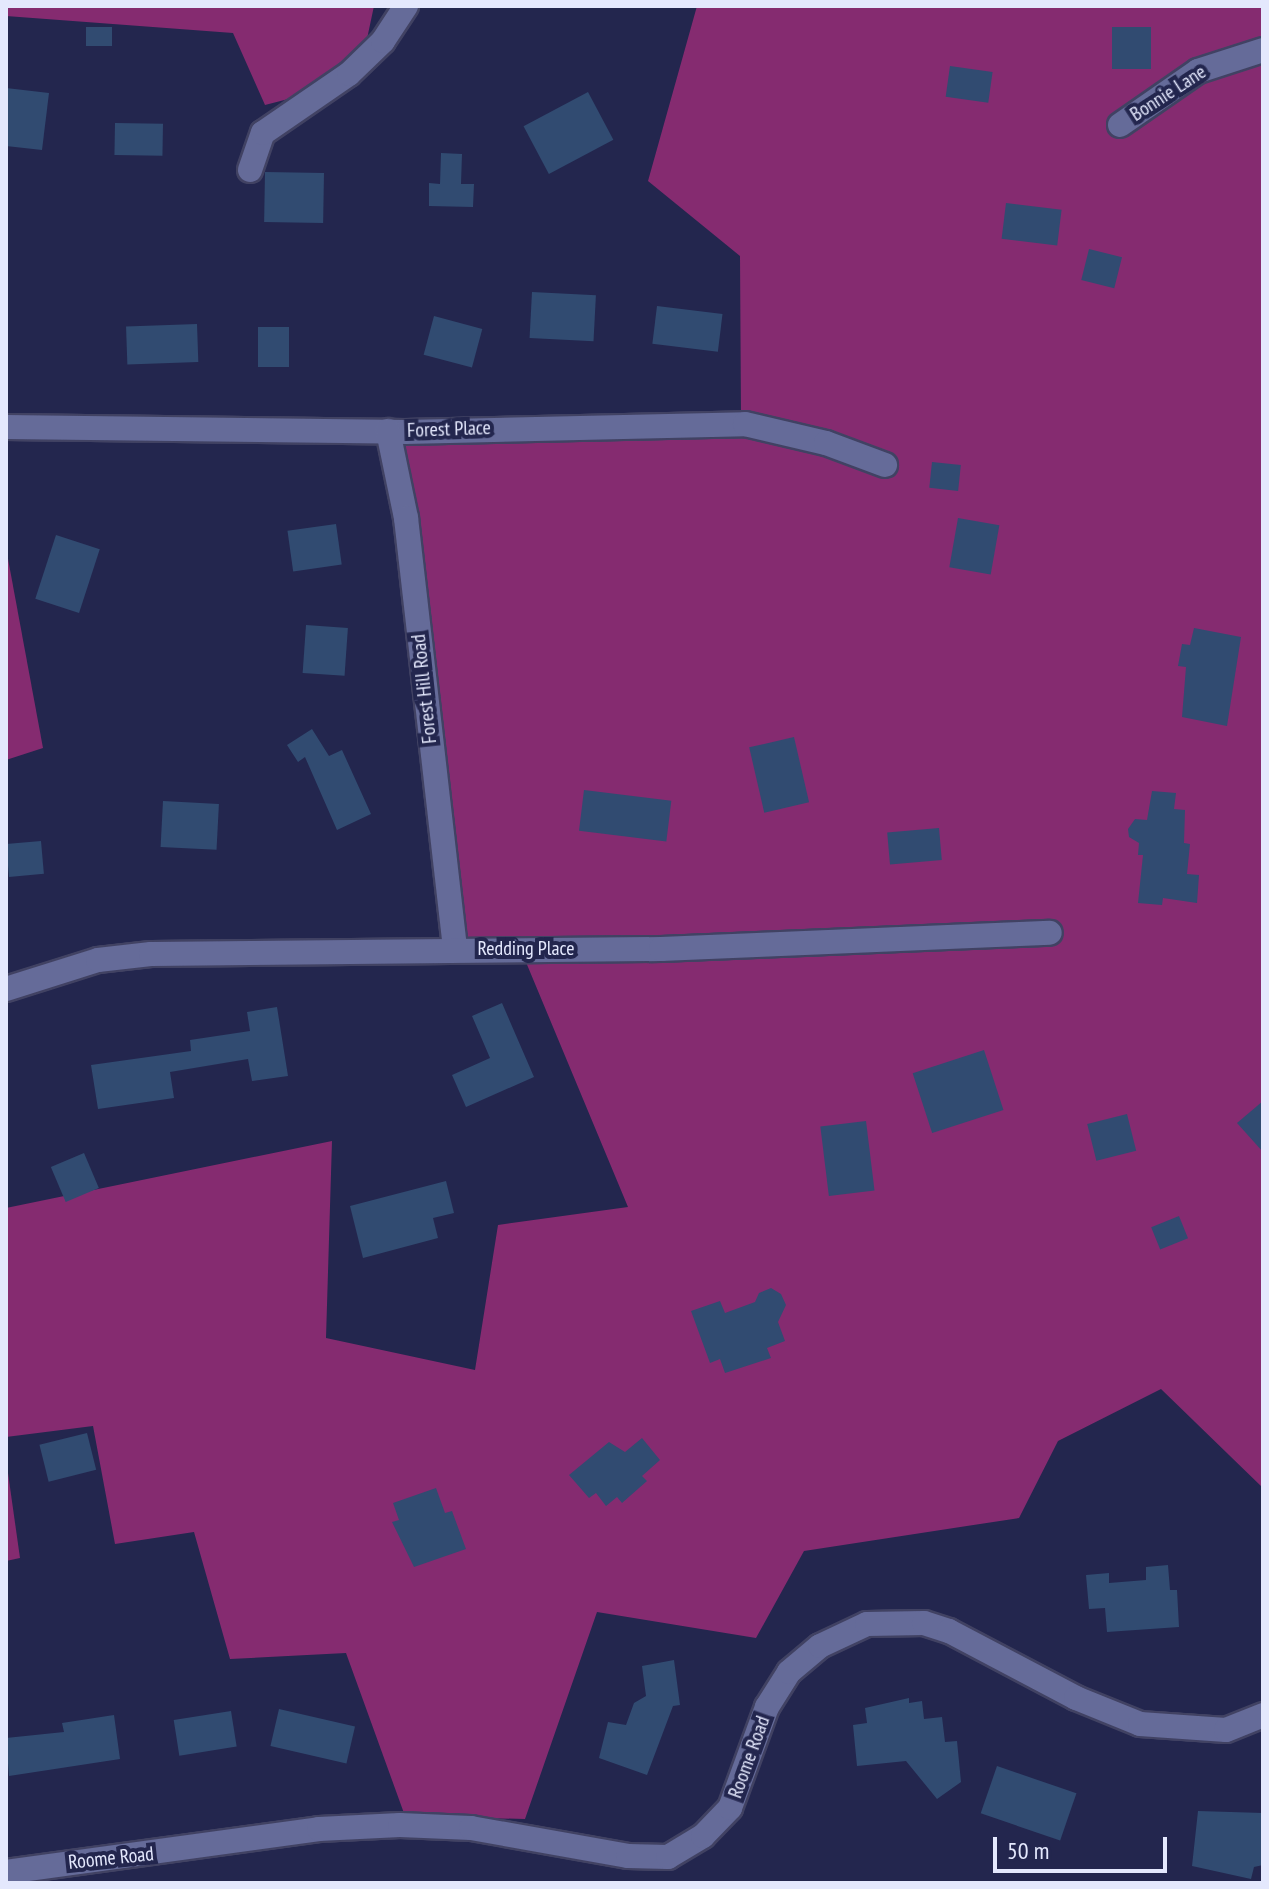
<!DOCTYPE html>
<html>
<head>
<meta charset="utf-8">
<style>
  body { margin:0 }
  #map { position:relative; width:1269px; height:1889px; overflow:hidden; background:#23264e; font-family:"PT Sans Narrow",sans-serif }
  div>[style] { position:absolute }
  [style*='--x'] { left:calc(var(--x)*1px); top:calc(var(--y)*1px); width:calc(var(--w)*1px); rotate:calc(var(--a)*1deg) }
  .forest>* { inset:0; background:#852b70 }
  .building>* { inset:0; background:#314b71; transform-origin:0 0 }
  .roads { filter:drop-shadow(2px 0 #414263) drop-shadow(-2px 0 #414263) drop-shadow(0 2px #414263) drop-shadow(0 -2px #414263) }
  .minor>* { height:24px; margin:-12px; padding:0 12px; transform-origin:12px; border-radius:12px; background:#656b99 }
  span { translate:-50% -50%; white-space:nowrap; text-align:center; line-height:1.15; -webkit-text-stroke:8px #23264e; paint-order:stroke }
  .street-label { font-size:20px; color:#e4e8fd }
  .frame { position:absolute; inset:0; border:8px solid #e4e8fd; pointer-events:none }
  .scale { position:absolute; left:993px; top:1837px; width:174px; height:36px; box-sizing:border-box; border:4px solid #e4e8fd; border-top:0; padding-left:10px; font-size:24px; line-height:28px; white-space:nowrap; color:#e4e8fd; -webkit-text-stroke:6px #23264e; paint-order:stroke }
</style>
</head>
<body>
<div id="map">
  <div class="forest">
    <i style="clip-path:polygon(6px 6px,374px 6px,358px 81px,265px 105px,233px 33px,6px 16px)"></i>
    <i style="clip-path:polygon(697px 6px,1263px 6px,1263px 1488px,1161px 1389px,1058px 1441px,1019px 1518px,804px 1551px,756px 1638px,597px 1612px,525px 1819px,405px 1816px,346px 1653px,230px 1659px,194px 1532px,115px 1544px,93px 1426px,6px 1437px,6px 1208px,332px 1141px,326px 1338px,475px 1370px,498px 1225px,628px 1207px,518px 943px,453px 942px,392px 428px,741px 420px,740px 256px,648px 181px)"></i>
    <i style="clip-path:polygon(6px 548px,43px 748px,6px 760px)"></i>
    <i style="clip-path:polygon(6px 1459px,20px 1558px,6px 1561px)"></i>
  </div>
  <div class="building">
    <i style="left:112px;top:27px;width:19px;height:26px;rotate:90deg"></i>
    <i style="left:1112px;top:27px;width:39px;height:42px"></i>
    <i style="left:950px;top:66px;width:43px;height:31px;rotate:8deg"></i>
    <i style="clip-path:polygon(6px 88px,49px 93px,42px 150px,6px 146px)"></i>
    <i style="left:588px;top:92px;width:54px;height:73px;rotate:62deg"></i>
    <i style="left:115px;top:123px;width:48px;height:32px;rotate:1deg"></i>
    <i style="clip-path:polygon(441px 153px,462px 154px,461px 184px,474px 184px,473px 207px,429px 206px,429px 183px,440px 184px)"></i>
    <i style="left:265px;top:172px;width:59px;height:50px;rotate:1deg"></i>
    <i style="left:1006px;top:203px;width:56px;height:36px;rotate:7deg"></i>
    <i style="left:1089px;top:249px;width:34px;height:32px;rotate:14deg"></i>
    <i style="left:532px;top:292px;width:64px;height:46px;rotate:3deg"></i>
    <i style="left:657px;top:306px;width:66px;height:38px;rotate:7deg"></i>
    <i style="left:434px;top:316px;width:50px;height:40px;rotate:15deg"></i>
    <i style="left:197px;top:324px;width:38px;height:71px;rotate:88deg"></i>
    <i style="left:258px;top:327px;width:31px;height:40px"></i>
    <i style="left:932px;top:462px;width:29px;height:26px;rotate:6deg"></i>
    <i style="left:958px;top:518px;width:42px;height:50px;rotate:10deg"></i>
    <i style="left:336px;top:524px;width:41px;height:49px;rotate:82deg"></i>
    <i style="left:56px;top:535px;width:46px;height:67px;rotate:18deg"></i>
    <i style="left:306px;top:625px;width:42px;height:48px;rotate:4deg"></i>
    <i style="clip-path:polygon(1194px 628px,1241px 637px,1227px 726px,1182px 717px,1186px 667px,1178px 666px,1182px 644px,1190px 645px)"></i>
    <i style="clip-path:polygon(312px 729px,329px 756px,342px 750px,371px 814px,337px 830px,305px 757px,298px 762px,287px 745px)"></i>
    <i style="left:794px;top:737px;width:67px;height:46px;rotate:77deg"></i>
    <i style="left:584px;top:790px;width:88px;height:41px;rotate:7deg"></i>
    <i style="clip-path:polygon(1152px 791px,1176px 793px,1174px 809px,1185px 810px,1184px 843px,1190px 844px,1187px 874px,1199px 875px,1197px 903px,1163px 898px,1162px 905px,1138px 903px,1143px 855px,1138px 855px,1139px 843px,1129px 837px,1128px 829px,1135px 819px,1147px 820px)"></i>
    <i style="left:163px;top:801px;width:56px;height:46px;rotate:3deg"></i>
    <i style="left:939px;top:828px;width:32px;height:52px;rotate:85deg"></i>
    <i style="left:41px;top:841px;width:33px;height:35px;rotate:85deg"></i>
    <i style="clip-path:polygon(502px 1003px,534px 1077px,466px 1107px,452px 1075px,490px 1058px,472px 1016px)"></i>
    <i style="clip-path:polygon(277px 1007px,288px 1076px,252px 1081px,248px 1059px,170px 1072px,174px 1098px,98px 1109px,91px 1065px,191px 1051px,190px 1040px,250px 1031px,247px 1012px)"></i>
    <i style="left:984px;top:1050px;width:63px;height:75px;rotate:72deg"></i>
    <i style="clip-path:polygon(1263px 1101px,1263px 1152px,1237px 1123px)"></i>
    <i style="left:1127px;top:1114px;width:38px;height:41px;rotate:76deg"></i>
    <i style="left:866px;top:1121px;width:70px;height:46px;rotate:83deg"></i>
    <i style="left:84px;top:1153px;width:38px;height:36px;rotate:67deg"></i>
    <i style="clip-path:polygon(446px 1181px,454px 1213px,433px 1218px,438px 1238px,363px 1258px,350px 1206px)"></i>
    <i style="left:1179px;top:1216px;width:24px;height:30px;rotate:68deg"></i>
    <i style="clip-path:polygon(771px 1288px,781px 1294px,786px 1305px,778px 1322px,785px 1341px,767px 1348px,771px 1358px,725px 1373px,720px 1359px,710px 1363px,691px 1311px,720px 1301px,725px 1313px,755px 1302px,759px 1293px)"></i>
    <i style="left:87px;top:1433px;width:38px;height:49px;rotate:76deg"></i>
    <i style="clip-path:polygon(642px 1438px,660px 1460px,642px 1476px,647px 1481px,622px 1503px,617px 1497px,606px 1506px,596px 1493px,589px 1498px,569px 1475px,609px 1442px,625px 1452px)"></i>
    <i style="clip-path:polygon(436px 1488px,445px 1513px,452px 1511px,466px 1549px,414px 1567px,392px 1522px,399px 1520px,393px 1503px)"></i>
    <i style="clip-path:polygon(1168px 1565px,1170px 1590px,1177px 1590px,1179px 1627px,1107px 1632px,1105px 1608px,1089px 1609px,1086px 1575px,1109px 1573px,1109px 1583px,1146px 1580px,1146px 1567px)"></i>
    <i style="clip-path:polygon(674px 1660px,680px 1705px,673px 1706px,647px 1775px,599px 1758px,608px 1722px,626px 1725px,634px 1703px,646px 1696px,642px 1666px)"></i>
    <i style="clip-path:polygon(909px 1698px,909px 1703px,922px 1701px,924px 1719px,942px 1717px,945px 1742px,957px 1741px,961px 1782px,937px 1799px,906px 1761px,857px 1766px,853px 1725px,867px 1723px,865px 1708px)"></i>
    <i style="left:279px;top:1709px;width:78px;height:38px;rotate:13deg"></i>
    <i style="left:231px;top:1711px;width:36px;height:58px;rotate:81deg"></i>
    <i style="clip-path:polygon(114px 1715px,120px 1759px,9px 1776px,6px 1738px,64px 1732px,62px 1723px)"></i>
    <i style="left:997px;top:1766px;width:84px;height:50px;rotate:19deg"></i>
    <i style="clip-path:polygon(1198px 1811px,1263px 1813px,1263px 1865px,1254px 1867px,1251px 1879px,1192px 1866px)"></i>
  </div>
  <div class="roads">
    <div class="minor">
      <i style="--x:1120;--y:125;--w:95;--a:-34.7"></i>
      <i style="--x:1198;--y:71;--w:68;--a:-17.9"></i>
      <i style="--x:250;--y:170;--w:39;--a:-71"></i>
      <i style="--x:263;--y:133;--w:104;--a:-34.5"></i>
      <i style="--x:349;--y:74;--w:47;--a:-44.1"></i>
      <i style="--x:383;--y:41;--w:42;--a:-56.7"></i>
      <i style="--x:6;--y:427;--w:399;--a:0.7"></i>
      <i style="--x:405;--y:432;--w:340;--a:-1.3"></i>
      <i style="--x:745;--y:424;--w:83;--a:13.2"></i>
      <i style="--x:826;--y:443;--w:63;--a:20.4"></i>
      <i style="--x:388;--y:431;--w:89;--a:78.3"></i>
      <i style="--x:406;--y:518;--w:434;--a:83.5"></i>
      <i style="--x:6;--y:989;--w:96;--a:-17.5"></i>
      <i style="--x:98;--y:960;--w:53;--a:-6.5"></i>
      <i style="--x:151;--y:954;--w:510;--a:-0.56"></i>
      <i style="--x:661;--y:949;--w:389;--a:-2.4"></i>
      <i style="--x:6;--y:1872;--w:316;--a:-7.8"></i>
      <i style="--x:319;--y:1829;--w:81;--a:-2.8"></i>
      <i style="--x:400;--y:1825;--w:71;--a:2.4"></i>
      <i style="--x:471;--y:1828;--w:159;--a:10.1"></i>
      <i style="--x:628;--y:1856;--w:40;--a:1.4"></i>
      <i style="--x:668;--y:1857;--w:41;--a:-31"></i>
      <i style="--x:703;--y:1836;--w:39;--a:-46"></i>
      <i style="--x:730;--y:1808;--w:108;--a:-69.9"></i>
      <i style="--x:767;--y:1707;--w:41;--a:-57.8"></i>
      <i style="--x:789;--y:1672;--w:40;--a:-40"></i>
      <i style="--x:820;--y:1646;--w:52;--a:-25.1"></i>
      <i style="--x:867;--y:1624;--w:57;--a:-1"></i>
      <i style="--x:924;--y:1623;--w:26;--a:18"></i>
      <i style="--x:949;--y:1631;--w:144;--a:27.8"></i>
      <i style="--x:1076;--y:1698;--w:69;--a:22.1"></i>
      <i style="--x:1140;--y:1724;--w:86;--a:4"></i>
      <i style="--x:1226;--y:1730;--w:40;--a:-22"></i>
    </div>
  </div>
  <div class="street-label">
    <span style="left:1168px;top:93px;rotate:-33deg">Bonnie Lane</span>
    <span style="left:449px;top:429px;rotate:-2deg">Forest Place</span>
    <span style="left:424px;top:689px;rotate:-96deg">Forest Hill Road</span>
    <span style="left:526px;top:948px">Redding Place</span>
    <span style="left:749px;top:1757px;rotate:-70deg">Roome Road</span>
    <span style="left:111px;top:1858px;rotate:-6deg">Roome Road</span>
  </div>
  <div class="frame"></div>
  <div class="scale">50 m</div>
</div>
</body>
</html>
